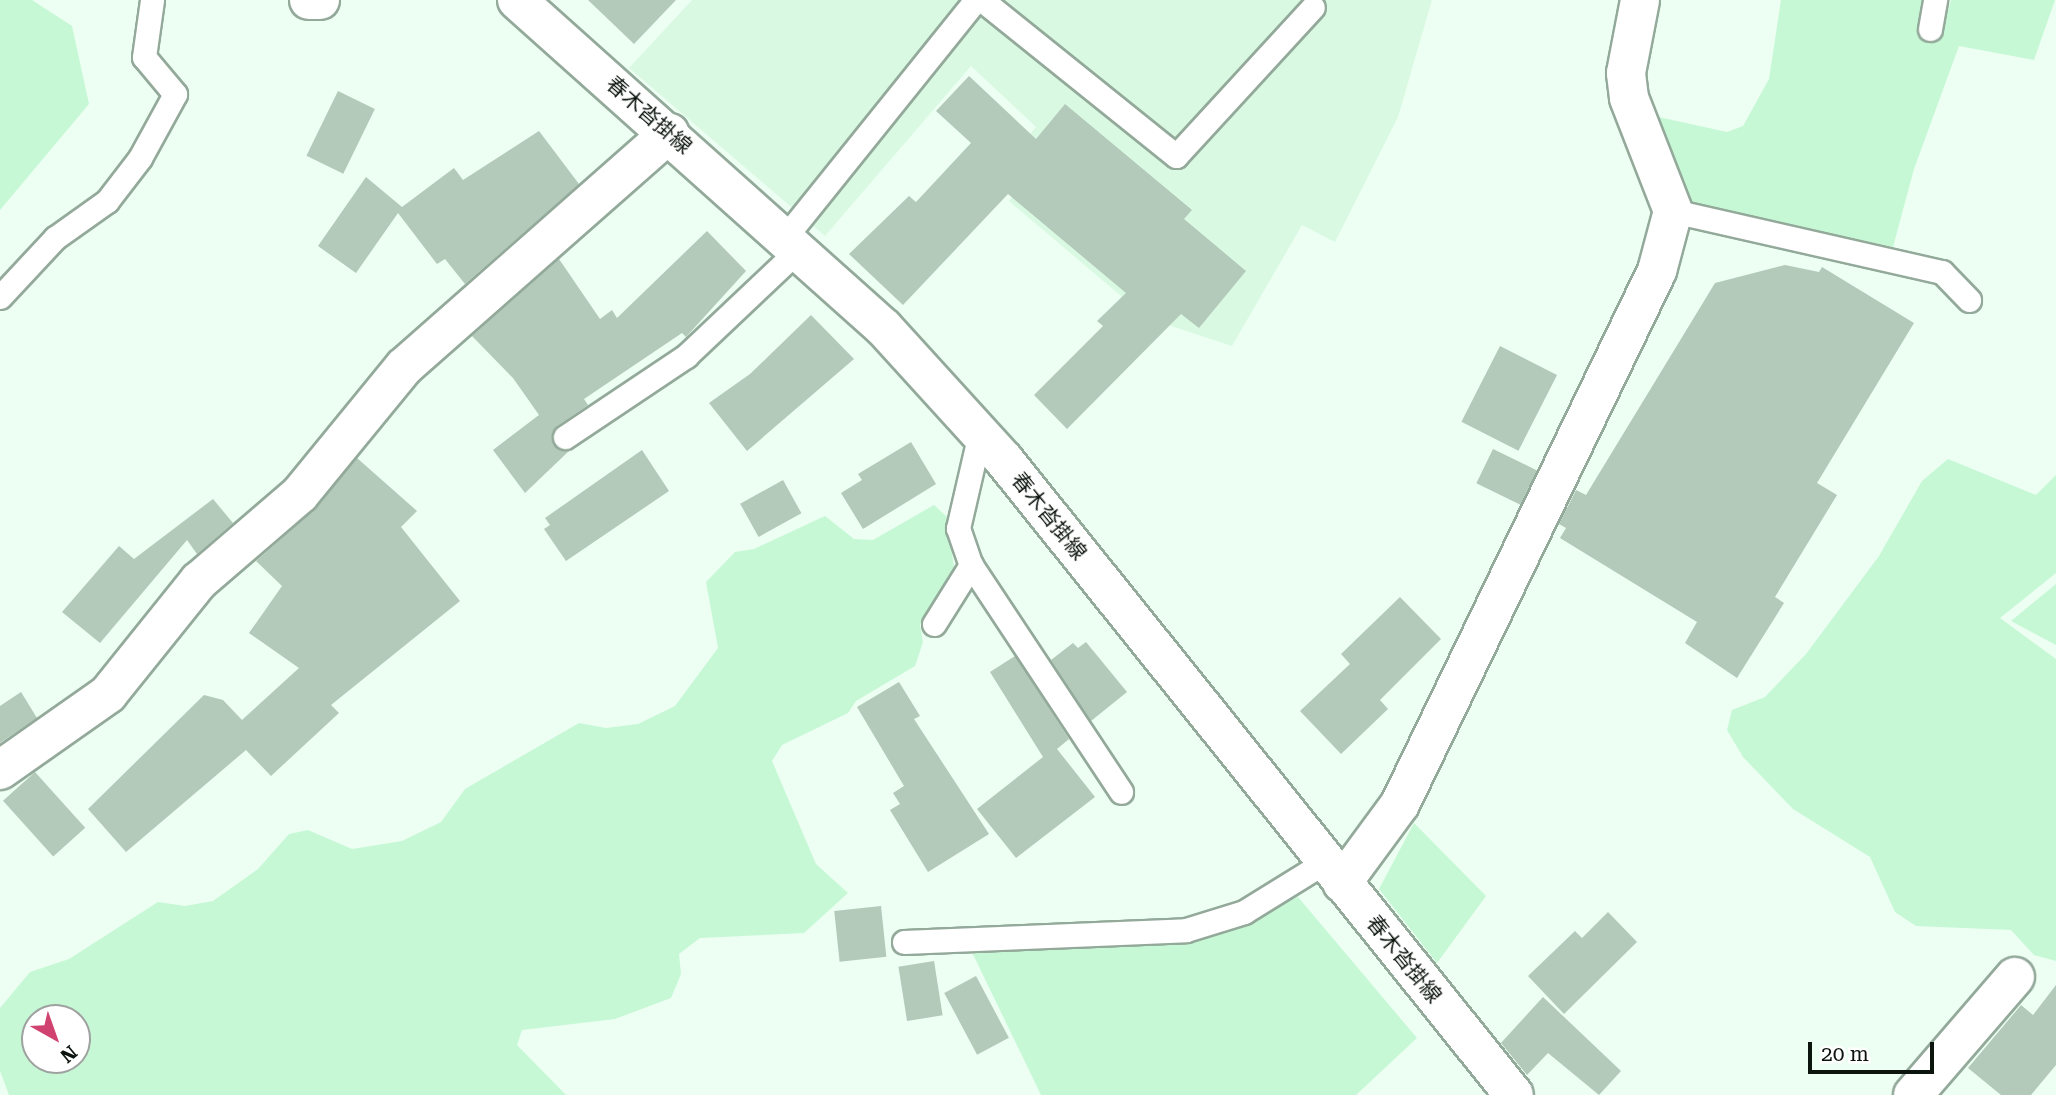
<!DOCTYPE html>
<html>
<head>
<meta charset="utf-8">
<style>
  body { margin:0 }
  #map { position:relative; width:2056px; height:1095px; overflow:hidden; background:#ecfff2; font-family:"Roboto Serif","Noto Sans JP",serif }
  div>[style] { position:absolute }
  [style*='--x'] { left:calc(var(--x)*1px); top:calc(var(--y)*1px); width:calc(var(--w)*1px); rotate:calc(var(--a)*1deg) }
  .built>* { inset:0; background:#daf9e3 }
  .green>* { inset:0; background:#c7f8d6 }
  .building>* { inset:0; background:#b3c9ba; transform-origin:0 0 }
  .roads { filter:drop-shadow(2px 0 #93a99a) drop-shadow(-2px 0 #93a99a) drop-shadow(0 2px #93a99a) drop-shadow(0 -2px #93a99a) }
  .service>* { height:23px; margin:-11.5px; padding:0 11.5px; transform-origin:11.5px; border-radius:11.5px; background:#fff }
  .minor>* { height:38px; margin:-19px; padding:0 19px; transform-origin:19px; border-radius:19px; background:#fff }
  .secondary>* { height:38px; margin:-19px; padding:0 19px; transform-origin:19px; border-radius:19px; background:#fff }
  span { translate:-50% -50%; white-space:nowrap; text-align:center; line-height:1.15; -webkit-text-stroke:7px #fff; paint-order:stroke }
  .street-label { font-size:21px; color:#0c140e }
  .north { position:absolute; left:21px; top:1004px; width:70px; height:70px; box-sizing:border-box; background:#fff; border:2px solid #9ea19f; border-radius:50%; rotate:140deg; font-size:19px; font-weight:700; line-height:28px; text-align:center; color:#0c140e }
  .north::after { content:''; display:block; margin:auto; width:24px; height:32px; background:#d04370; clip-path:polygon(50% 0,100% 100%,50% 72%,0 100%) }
  .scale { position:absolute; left:1808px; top:1042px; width:126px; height:32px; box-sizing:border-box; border:4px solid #0c140e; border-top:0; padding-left:9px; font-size:21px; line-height:24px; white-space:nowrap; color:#0c140e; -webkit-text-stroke:5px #fff; paint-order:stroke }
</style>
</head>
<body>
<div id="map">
  <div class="built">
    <i style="clip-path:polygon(692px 0,1432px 0,1398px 117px,1335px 242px,1302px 225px,1232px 346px,1147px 318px,1009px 201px,1017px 191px,997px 173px,1036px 127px,971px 66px,825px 236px,629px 68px)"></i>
  </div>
  <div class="green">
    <i style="clip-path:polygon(0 0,32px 0,72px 26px,89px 104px,0 210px)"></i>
    <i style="clip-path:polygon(1781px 0,1925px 0,1923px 37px,1942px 31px,1951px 0,2055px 0,2034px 60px,1959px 46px,1914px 169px,1893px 247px,1685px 203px,1654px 116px,1727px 132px,1743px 126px,1769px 79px)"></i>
    <i style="clip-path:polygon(1948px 459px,2036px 495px,2056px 475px,2056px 573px,2000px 618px,2056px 659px,2056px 961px,2034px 955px,2011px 930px,1916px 926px,1895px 912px,1870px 857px,1793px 809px,1743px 757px,1727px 730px,1732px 710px,1765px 697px,1806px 654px,1879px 556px,1922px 481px)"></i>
    <i style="clip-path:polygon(evenodd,934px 505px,947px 517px,954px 568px,920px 625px,923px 642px,915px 666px,856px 701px,848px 713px,782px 745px,772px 761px,816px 864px,848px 893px,804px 933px,700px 938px,679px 954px,681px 974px,671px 998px,615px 1019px,522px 1030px,517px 1045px,566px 1095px,9px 1095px,0 1071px,0 1008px,30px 972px,69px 959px,158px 902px,185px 906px,213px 901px,258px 869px,289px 834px,308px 830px,352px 849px,402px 841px,441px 822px,465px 789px,579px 723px,606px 728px,638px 724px,675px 706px,718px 648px,706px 582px,735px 552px,754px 549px,825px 516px,854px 539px,873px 540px,934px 505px,35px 1018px,77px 1018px,77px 1060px,35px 1060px,35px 1018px)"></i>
    <i style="clip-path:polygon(2056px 584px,2056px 645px,2011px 621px)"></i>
    <i style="clip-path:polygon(1414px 823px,1486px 896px,1437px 963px,1379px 889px)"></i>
    <i style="clip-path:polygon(1298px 897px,1417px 1038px,1356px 1095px,1041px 1095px,969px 946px,1191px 940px)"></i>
  </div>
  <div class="building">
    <i style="clip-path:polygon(588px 0,676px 0,634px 44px)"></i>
    <i style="clip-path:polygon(969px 76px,1036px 139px,1065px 104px,1192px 210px,1184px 219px,1246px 271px,1199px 328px,1181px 314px,1067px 429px,1034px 395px,1103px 326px,1097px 321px,1126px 293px,1008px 194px,903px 305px,849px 254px,909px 196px,916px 202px,971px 143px,936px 111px)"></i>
    <i style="left:338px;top:91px;width:41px;height:72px;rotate:26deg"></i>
    <i style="clip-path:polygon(539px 131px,579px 184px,465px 284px,445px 259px,437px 264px,398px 213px,356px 273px,318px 246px,366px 177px,402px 207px,454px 168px,463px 180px)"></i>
    <i style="clip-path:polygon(707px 231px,746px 271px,686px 337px,682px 333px,584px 399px,588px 405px,557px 426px,553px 444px,570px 450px,525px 493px,493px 450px,539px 415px,513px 378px,472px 336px,559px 259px,600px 319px,612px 310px,617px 318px)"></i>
    <i style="clip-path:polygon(1785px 265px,1819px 272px,1822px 267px,1914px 323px,1817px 483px,1837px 495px,1775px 597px,1784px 603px,1737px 678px,1685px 643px,1697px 622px,1560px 538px,1566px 528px,1559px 524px,1576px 490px,1586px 495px,1715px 283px)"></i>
    <i style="clip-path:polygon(811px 315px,854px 359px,747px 451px,709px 403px,750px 374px)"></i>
    <i style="left:1500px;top:346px;width:64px;height:85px;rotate:27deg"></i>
    <i style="clip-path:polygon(911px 442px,936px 484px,863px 529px,841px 493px,862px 480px,858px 474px)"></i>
    <i style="left:1493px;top:449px;width:49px;height:38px;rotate:26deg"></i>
    <i style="clip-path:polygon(642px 450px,669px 491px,566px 561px,544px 529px,550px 525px,545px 518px)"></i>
    <i style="clip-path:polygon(357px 458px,417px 511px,401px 527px,460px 601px,331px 705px,339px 713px,271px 776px,246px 750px,126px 852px,88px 809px,204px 695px,223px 700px,242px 720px,299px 668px,249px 633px,282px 586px,256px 561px,314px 510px)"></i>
    <i style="left:783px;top:480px;width:38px;height:49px;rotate:61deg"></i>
    <i style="clip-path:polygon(213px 499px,233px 523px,197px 554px,187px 540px,100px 643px,62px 612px,119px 546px,134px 559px)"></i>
    <i style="clip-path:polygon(1400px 597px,1441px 639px,1380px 700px,1388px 709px,1341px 754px,1300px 711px,1350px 664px,1341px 654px)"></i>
    <i style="clip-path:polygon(1086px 642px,1127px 692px,1091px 721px,1051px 660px,1073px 643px,1078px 648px)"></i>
    <i style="clip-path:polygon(1015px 656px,1069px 739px,1057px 749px,1095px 797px,1016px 858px,977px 809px,1043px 757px,990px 672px)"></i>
    <i style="clip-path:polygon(899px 682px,920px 716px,914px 719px,989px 834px,928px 872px,890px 810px,900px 804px,893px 793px,904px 786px,857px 707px)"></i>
    <i style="clip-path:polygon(21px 692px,37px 718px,0 743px,0 706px)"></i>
    <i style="left:35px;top:772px;width:75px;height:43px;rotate:48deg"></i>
    <i style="left:881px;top:906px;width:51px;height:47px;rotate:84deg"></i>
    <i style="clip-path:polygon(1608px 912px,1637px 942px,1564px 1014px,1528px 976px,1575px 931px,1582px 938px)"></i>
    <i style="left:934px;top:961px;width:55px;height:36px;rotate:81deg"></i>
    <i style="left:976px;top:976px;width:70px;height:36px;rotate:62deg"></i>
    <i style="clip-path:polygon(2056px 985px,2056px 1065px,2031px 1095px,2001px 1095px,1968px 1068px,2021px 1005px,2033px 1015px)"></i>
    <i style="clip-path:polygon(1543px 997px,1621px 1071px,1599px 1095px,1548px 1053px,1527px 1075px,1501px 1043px)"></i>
  </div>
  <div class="roads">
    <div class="service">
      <i style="--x:982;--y:0;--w:249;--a:38.8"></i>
      <i style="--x:1176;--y:156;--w:202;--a:-47.4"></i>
      <i style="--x:1930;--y:29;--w:29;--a:-80"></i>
      <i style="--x:1673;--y:211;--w:276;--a:12.8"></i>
      <i style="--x:1942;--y:272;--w:39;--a:46"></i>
      <i style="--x:786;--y:236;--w:303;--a:-51.2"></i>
      <i style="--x:0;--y:297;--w:81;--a:-47"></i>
      <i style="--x:55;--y:238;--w:64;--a:-35.4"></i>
      <i style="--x:107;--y:201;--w:54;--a:-52.5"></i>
      <i style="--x:140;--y:158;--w:73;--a:-61.3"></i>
      <i style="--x:175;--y:94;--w:48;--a:-130"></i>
      <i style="--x:144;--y:57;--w:58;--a:-82"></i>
      <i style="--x:980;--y:433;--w:98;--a:103"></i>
      <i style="--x:958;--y:528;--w:39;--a:71"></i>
      <i style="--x:971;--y:565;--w:272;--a:56.5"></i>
      <i style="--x:565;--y:437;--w:146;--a:-33.8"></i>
      <i style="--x:686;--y:356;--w:156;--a:-43.4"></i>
      <i style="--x:934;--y:624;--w:70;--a:-57.9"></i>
      <i style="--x:904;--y:942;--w:282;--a:-2.4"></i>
      <i style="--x:1186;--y:930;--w:61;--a:-17.2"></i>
      <i style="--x:1244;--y:912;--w:95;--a:-31.7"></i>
    </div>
    <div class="minor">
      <i style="--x:309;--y:0;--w:11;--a:0"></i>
      <i style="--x:0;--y:770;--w:132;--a:-35.1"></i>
      <i style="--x:108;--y:694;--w:145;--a:-51.2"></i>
      <i style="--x:199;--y:581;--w:133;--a:-40.7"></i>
      <i style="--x:300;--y:494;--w:164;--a:-50.7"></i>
      <i style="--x:404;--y:367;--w:354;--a:-41.4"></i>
      <i style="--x:1342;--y:883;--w:98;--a:-53.7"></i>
      <i style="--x:1400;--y:804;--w:592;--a:-64.26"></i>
      <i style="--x:1657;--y:271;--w:62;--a:-75.1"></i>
      <i style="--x:1673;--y:211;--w:121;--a:-111.3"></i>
      <i style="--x:1629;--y:98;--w:25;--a:-97"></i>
      <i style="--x:1626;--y:73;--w:74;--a:-79.1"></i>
      <i style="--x:1913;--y:1095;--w:156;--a:-49.2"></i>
    </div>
    <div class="secondary">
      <i style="--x:517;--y:0;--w:492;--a:41.8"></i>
      <i style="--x:884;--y:328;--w:178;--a:47.7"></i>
      <i style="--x:1004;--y:460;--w:814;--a:51.23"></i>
    </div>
  </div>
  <div class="street-label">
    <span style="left:649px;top:115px;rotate:41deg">春木沓掛線</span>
    <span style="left:1049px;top:516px;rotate:51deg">春木沓掛線</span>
    <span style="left:1404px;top:959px;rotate:51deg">春木沓掛線</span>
  </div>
  <div class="north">N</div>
  <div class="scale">20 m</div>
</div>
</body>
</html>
